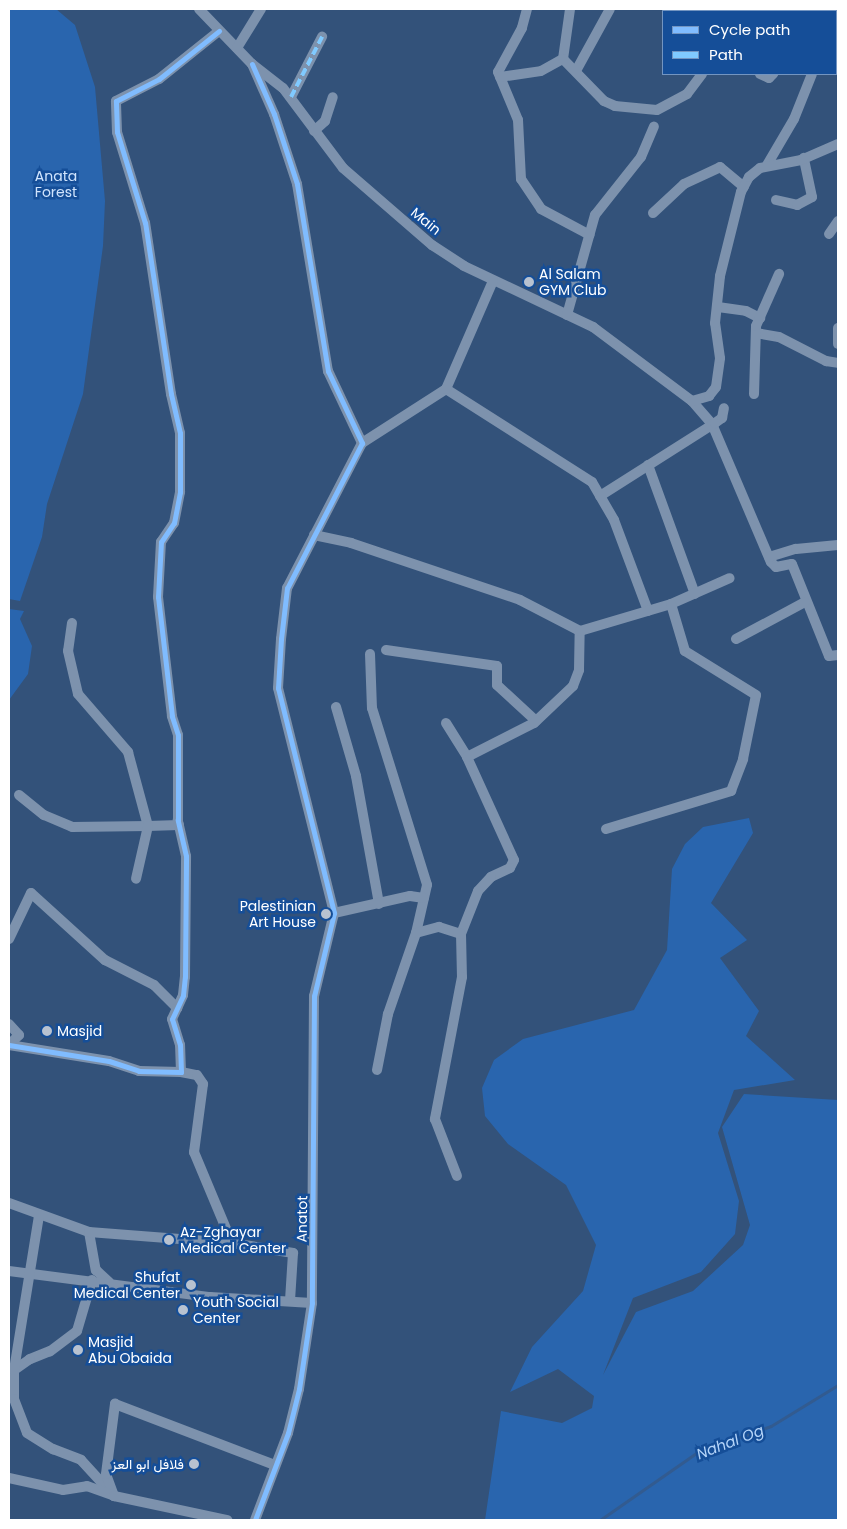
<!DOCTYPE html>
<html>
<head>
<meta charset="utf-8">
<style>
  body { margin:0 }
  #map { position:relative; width:847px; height:1529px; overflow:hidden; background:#33527a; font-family:Poppins,Vazirmatn,sans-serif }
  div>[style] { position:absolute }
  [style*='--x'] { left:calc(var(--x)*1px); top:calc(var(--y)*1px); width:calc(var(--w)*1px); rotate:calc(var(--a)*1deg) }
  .green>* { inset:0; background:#2965ae }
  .stream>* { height:2.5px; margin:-1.25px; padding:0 1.25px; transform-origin:1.25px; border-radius:1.25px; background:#325b90 }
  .minor>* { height:10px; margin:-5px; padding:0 5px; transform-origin:5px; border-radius:5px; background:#7d92ad }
  .quiet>* { height:4px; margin-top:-2px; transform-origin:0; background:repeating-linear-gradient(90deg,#80caff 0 8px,transparent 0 12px) }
  .cycleway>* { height:5px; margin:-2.5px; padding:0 2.5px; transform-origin:2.5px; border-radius:2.5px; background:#80bcff }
  .dots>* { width:14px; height:14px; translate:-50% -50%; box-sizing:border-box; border:2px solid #154e98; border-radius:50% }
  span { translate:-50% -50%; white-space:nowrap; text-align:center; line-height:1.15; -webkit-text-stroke:5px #154e98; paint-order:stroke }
  .park-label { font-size:14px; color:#d0e4fd }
  .street-label { font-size:14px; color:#fff }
  .poi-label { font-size:14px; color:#fff }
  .left { translate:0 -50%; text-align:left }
  .right { translate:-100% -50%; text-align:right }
  .water-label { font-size:15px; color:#b4d4f9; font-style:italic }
  .frame { position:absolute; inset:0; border:10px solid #fff; pointer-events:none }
  .legend { position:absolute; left:662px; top:10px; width:175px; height:65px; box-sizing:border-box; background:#154e98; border:1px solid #7395c1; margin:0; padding:6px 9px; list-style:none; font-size:15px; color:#fff }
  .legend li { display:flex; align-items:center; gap:10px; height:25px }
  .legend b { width:25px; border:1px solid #7395c1 }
</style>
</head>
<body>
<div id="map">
  <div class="green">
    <i style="clip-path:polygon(9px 9px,56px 9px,75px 25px,95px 87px,105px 201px,103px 246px,83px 394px,47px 504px,42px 537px,20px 601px,9px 599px)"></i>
    <i style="clip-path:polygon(9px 609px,24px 611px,20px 619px,32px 646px,28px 674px,9px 700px)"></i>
    <i style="clip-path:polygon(749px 818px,753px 833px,711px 903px,747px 940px,720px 958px,759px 1011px,746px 1036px,795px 1080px,734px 1090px,718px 1133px,739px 1201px,735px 1234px,701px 1272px,633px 1298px,603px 1375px,636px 1312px,693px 1291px,743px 1245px,750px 1225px,722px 1127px,744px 1094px,838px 1100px,838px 1520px,485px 1520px,501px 1411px,562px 1423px,592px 1408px,594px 1396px,558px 1369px,510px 1392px,532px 1347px,583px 1291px,596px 1245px,566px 1185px,508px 1144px,485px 1116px,482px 1088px,494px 1060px,523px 1039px,634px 1010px,667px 950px,672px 869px,685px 844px,703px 827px)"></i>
  </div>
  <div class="stream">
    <i style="--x:600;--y:1520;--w:119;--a:-34.8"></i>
    <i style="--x:698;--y:1452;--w:77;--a:-19.6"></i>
    <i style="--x:771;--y:1426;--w:79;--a:-31.5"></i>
  </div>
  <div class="minor">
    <i style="--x:199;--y:9;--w:76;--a:46.1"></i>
    <i style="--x:252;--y:64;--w:39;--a:38"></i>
    <i style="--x:283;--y:88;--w:100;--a:53.1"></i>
    <i style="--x:343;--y:168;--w:118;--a:40.9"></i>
    <i style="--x:432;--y:245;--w:38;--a:33"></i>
    <i style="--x:464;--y:266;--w:143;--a:25.3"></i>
    <i style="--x:593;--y:327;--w:124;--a:36.8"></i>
    <i style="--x:692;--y:401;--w:30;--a:49"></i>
    <i style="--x:712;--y:424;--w:150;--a:66.9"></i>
    <i style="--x:771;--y:562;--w:7;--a:45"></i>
    <i style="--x:776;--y:567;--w:16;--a:-11"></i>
    <i style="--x:792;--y:564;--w:99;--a:68.1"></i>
    <i style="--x:829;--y:656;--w:9;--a:-6"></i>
    <i style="--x:527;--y:9;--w:20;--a:105"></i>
    <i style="--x:522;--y:28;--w:50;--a:118.6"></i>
    <i style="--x:498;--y:72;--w:52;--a:67.4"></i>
    <i style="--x:518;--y:120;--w:59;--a:87.1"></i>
    <i style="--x:521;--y:179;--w:36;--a:56"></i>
    <i style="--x:541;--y:209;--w:55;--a:28"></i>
    <i style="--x:744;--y:11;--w:2;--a:-63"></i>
    <i style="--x:828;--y:11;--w:2;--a:-63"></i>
    <i style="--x:237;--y:48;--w:46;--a:-58.4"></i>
    <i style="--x:563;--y:59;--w:50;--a:-82"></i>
    <i style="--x:252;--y:64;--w:55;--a:66.3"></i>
    <i style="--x:274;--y:114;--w:74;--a:71.8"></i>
    <i style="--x:297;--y:184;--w:190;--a:80.6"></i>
    <i style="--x:328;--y:371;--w:80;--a:64.7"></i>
    <i style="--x:362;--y:443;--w:163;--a:117.3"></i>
    <i style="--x:287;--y:588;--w:51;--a:96.7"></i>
    <i style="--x:281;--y:639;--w:49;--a:93.5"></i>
    <i style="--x:278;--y:688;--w:232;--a:76"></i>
    <i style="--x:334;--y:913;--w:85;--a:103.5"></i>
    <i style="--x:314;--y:996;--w:307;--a:90.4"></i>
    <i style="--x:312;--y:1303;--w:87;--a:98.6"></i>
    <i style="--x:299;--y:1389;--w:45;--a:104"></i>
    <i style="--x:288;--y:1433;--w:93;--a:110.8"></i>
    <i style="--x:577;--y:69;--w:68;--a:-61.2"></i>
    <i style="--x:760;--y:74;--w:10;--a:24"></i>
    <i style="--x:769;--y:78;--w:6;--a:-45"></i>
    <i style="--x:500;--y:77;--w:41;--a:-8.3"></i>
    <i style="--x:541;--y:71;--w:25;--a:-29"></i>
    <i style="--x:563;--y:59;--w:59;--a:45.7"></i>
    <i style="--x:604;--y:101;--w:12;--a:24"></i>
    <i style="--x:615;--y:106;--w:42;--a:5.4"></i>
    <i style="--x:657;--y:110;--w:34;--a:-28"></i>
    <i style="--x:687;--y:94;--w:25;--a:-53"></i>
    <i style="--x:291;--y:97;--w:68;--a:-62.7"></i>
    <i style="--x:314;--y:131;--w:15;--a:-42"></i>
    <i style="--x:325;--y:121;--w:25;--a:-72"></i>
    <i style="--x:767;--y:165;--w:53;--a:-59.6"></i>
    <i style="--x:794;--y:119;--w:48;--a:-68.2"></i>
    <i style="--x:776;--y:200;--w:22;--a:13"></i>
    <i style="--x:797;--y:205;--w:17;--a:-28"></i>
    <i style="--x:812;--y:197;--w:40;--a:-102"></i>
    <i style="--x:653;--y:213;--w:42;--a:-43.1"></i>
    <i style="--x:684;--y:184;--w:40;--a:-25"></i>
    <i style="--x:720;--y:167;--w:31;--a:40"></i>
    <i style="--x:829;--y:234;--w:16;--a:-55"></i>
    <i style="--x:718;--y:307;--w:28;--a:8"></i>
    <i style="--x:746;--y:311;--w:16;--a:27"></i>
    <i style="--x:567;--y:315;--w:104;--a:-74.4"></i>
    <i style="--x:595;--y:215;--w:74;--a:-51.6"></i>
    <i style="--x:641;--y:157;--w:33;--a:-67"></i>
    <i style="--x:838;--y:328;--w:16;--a:90"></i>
    <i style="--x:756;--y:333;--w:23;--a:10"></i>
    <i style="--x:779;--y:337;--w:53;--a:27.1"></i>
    <i style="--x:826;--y:361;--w:12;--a:9"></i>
    <i style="--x:446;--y:389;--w:173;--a:32.5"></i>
    <i style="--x:592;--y:482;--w:44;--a:59.9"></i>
    <i style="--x:614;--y:520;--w:97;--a:69.5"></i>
    <i style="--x:754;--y:394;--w:68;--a:-88.3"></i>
    <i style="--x:756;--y:326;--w:57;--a:-66.1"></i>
    <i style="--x:692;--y:401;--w:18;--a:-16"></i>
    <i style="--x:709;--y:396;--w:11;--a:-52"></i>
    <i style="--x:716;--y:387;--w:29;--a:-82"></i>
    <i style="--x:720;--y:358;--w:35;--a:-98"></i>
    <i style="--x:715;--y:323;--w:47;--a:-83.9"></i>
    <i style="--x:720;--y:276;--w:87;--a:-76"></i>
    <i style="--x:741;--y:192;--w:17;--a:-62"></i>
    <i style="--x:749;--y:177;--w:14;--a:-39"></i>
    <i style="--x:760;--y:168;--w:42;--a:-11"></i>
    <i style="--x:801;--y:160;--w:40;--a:-23.4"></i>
    <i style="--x:362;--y:443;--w:100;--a:-32.7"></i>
    <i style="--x:446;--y:389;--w:118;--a:-66.5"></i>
    <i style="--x:648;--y:465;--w:137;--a:70"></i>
    <i style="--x:600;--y:496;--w:136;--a:-32.4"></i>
    <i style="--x:715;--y:423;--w:9;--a:-36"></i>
    <i style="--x:722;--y:418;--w:10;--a:-79"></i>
    <i style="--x:314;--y:535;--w:38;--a:12"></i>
    <i style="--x:351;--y:543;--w:178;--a:18.6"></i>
    <i style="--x:520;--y:600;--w:68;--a:27.3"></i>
    <i style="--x:769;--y:557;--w:28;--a:-17"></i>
    <i style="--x:796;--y:549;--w:42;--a:-5.4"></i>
    <i style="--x:72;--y:623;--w:28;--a:98"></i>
    <i style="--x:68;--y:651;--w:44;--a:76.9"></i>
    <i style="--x:78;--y:694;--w:77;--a:49.2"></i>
    <i style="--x:128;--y:752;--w:77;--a:74.9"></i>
    <i style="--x:148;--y:826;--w:31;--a:-2"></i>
    <i style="--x:736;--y:639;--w:78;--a:-28.2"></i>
    <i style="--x:386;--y:650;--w:112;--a:8.2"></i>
    <i style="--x:497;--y:666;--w:19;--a:90"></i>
    <i style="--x:497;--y:685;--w:53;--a:42.7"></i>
    <i style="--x:370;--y:654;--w:54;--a:87.9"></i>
    <i style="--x:372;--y:708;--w:185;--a:72.7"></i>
    <i style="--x:427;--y:885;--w:49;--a:102.9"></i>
    <i style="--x:416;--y:933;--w:86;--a:109.1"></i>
    <i style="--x:388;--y:1014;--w:57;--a:101.1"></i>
    <i style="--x:336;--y:707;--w:72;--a:73.8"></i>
    <i style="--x:356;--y:776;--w:130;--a:79.8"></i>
    <i style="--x:446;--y:723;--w:40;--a:58"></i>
    <i style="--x:467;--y:757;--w:113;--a:65.5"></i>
    <i style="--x:514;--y:860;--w:9;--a:117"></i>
    <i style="--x:510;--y:868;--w:21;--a:155"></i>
    <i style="--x:491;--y:877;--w:19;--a:133"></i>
    <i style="--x:478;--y:891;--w:46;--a:111.6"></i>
    <i style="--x:461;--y:934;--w:43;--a:88.7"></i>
    <i style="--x:462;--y:977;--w:145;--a:100.8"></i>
    <i style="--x:435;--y:1119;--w:61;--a:68.9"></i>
    <i style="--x:467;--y:757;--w:75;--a:-26.9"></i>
    <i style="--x:534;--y:723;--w:54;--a:-43.5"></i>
    <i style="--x:573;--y:686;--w:17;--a:-69"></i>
    <i style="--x:579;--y:670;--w:39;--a:-89"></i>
    <i style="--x:580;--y:631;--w:95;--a:-16.5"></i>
    <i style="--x:671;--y:604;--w:64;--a:-23.8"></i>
    <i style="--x:19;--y:795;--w:32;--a:39"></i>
    <i style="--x:44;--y:815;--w:30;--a:23"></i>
    <i style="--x:72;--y:827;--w:76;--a:-0.8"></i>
    <i style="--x:148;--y:826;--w:54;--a:102.8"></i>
    <i style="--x:606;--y:829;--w:131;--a:-16.9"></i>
    <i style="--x:731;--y:791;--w:34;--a:-69"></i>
    <i style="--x:743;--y:759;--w:65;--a:-78.5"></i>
    <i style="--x:756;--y:695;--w:84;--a:-148.2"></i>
    <i style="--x:685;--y:651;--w:49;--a:-106.6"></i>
    <i style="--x:334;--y:913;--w:78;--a:-12.6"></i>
    <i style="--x:410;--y:896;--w:14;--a:8"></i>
    <i style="--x:416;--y:933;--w:24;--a:-15"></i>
    <i style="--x:439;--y:927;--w:23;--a:18"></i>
    <i style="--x:9;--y:939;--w:51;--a:-64.4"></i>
    <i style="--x:31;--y:893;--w:100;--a:42.2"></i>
    <i style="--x:105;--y:960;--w:55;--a:27"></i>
    <i style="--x:154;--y:985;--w:33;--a:45"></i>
    <i style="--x:9;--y:1024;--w:15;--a:48"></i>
    <i style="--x:19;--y:1035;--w:14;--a:135"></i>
    <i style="--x:9;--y:1045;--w:101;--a:9.1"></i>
    <i style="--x:109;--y:1061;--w:32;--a:18"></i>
    <i style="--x:139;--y:1071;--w:42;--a:1.4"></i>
    <i style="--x:181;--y:1072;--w:27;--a:-92"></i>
    <i style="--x:180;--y:1045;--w:27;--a:-107"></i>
    <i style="--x:172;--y:1019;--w:26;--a:-65"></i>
    <i style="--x:183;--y:995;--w:18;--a:-84"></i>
    <i style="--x:185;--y:977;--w:121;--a:-89.5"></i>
    <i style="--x:186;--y:856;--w:37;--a:-103"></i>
    <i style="--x:178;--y:820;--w:85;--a:-90"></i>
    <i style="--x:178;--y:735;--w:20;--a:-108"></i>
    <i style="--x:172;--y:716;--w:120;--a:-96.7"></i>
    <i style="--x:158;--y:597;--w:55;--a:-86.9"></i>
    <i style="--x:161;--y:542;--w:23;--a:-56"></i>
    <i style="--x:174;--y:523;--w:32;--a:-79"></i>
    <i style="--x:180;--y:492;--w:59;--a:-90"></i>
    <i style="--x:180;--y:433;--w:40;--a:-103"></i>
    <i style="--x:171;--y:394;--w:173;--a:-98.6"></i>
    <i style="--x:145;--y:223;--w:95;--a:-107.1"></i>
    <i style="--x:117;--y:132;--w:31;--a:-92"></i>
    <i style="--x:116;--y:101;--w:48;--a:-27.1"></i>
    <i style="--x:159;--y:79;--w:77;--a:-38.7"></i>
    <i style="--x:181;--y:1072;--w:16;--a:11"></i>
    <i style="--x:197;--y:1075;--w:11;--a:56"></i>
    <i style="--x:203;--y:1084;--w:69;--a:97.5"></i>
    <i style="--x:194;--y:1152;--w:99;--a:67.3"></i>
    <i style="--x:9;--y:1203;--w:85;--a:19.9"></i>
    <i style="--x:89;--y:1232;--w:39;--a:80"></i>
    <i style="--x:96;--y:1270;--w:18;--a:43"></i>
    <i style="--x:89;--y:1232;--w:143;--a:4.4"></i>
    <i style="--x:232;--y:1243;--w:62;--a:9.3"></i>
    <i style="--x:293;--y:1253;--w:48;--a:93.6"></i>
    <i style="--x:9;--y:1271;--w:203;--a:7.4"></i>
    <i style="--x:210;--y:1297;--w:102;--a:3.4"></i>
    <i style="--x:92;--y:1280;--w:53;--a:106.4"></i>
    <i style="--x:77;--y:1331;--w:34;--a:143"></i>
    <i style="--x:50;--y:1351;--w:22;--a:158"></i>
    <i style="--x:30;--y:1359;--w:19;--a:145"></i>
    <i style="--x:14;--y:1370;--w:29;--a:90"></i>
    <i style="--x:14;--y:1399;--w:36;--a:69"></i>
    <i style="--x:27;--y:1433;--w:31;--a:32"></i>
    <i style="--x:53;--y:1449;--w:30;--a:21"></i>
    <i style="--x:81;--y:1460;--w:49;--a:47.5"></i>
    <i style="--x:114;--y:1496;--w:23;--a:-110"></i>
    <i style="--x:106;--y:1474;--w:71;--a:-82.7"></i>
    <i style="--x:115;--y:1404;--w:171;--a:20.9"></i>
    <i style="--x:14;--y:1370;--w:157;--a:-80.8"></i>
    <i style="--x:9;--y:1478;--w:55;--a:12.5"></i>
    <i style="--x:63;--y:1490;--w:24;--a:-9"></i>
    <i style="--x:87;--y:1486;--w:29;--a:20"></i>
    <i style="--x:114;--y:1496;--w:116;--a:12"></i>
  </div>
  <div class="quiet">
    <i style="--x:291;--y:97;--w:68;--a:-62.7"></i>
  </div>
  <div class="cycleway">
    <i style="--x:252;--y:64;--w:55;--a:66.3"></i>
    <i style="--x:274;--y:114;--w:74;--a:71.8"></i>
    <i style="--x:297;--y:184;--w:190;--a:80.6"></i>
    <i style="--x:328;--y:371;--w:80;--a:64.7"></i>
    <i style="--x:362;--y:443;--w:163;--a:117.3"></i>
    <i style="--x:287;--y:588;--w:51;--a:96.7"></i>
    <i style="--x:281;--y:639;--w:49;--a:93.5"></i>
    <i style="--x:278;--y:688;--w:232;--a:76"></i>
    <i style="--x:334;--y:913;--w:85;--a:103.5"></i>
    <i style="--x:314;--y:996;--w:307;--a:90.4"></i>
    <i style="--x:312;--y:1303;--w:87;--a:98.6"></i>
    <i style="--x:299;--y:1389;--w:45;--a:104"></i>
    <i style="--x:288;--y:1433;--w:93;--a:110.8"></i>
    <i style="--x:9;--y:1045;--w:101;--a:9.1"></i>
    <i style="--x:109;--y:1061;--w:32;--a:18"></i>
    <i style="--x:139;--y:1071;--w:42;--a:1.4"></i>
    <i style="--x:181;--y:1072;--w:27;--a:-92"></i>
    <i style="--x:180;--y:1045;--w:27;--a:-107"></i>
    <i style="--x:172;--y:1019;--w:26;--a:-65"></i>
    <i style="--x:183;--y:995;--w:18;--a:-84"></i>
    <i style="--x:185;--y:977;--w:121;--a:-89.5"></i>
    <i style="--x:186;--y:856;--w:37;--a:-103"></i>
    <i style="--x:178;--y:820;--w:85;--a:-90"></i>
    <i style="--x:178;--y:735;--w:20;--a:-108"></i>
    <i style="--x:172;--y:716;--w:120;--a:-96.7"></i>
    <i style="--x:158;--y:597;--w:55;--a:-86.9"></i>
    <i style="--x:161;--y:542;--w:23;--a:-56"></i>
    <i style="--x:174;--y:523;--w:32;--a:-79"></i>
    <i style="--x:180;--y:492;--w:59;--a:-90"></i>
    <i style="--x:180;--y:433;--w:40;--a:-103"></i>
    <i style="--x:171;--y:394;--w:173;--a:-98.6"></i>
    <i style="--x:145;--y:223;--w:95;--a:-107.1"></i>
    <i style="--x:117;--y:132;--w:31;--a:-92"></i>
    <i style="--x:116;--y:101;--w:48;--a:-27.1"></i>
    <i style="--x:159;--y:79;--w:77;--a:-38.7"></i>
  </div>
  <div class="dots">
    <i style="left:529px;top:282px;background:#b8c2d0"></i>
    <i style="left:326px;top:914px;background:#b8c2d0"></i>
    <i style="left:47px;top:1031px;background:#b8c2d0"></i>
    <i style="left:169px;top:1240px;background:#b8c2d0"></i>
    <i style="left:191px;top:1285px;background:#b8c2d0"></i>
    <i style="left:183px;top:1310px;background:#b8c2d0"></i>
    <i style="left:78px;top:1350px;background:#b8c2d0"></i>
    <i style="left:194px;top:1464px;background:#b8c2d0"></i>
  </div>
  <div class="park-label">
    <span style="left:56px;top:184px">Anata<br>Forest</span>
  </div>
  <div class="street-label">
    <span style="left:426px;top:221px;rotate:39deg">Main</span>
    <span style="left:302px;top:1219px;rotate:-89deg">Anatot</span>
  </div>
  <div class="poi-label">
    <span class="left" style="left:539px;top:282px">Al Salam<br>GYM Club</span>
    <span class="right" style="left:316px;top:914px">Palestinian<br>Art House</span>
    <span class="left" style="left:57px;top:1031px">Masjid</span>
    <span class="left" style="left:180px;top:1240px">Az-Zghayar<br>Medical Center</span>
    <span class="right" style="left:180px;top:1285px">Shufat<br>Medical Center</span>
    <span class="left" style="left:193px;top:1310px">Youth Social<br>Center</span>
    <span class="left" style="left:88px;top:1350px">Masjid<br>Abu Obaida</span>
    <span class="right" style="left:184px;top:1464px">فلافل ابو العز</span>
  </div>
  <div class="water-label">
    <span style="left:730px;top:1442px;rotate:-21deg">Nahal Og</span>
  </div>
  <div class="frame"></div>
  <ul class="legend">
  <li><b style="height:6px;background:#80bcff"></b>Cycle path</li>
  <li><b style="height:6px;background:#80caff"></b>Path</li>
  </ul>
</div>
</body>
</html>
